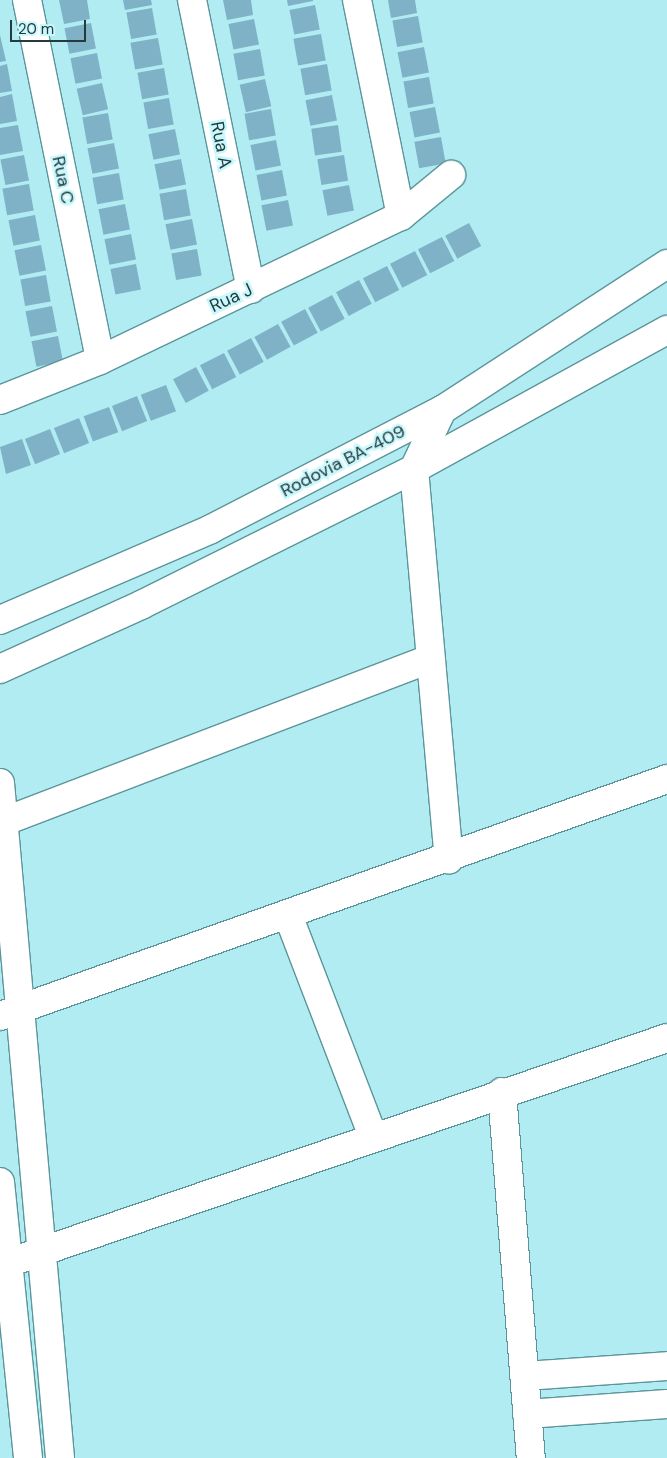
<!DOCTYPE html>
<html>
<head>
<meta charset="utf-8">
<style>
  body { margin:0 }
  #map { position:relative; width:667px; height:1458px; overflow:hidden; background:#b0ecf2; font-family:"DM Sans",sans-serif }
  div>[style] { position:absolute }
  [style*='--x'] { left:calc(var(--x)*1px); top:calc(var(--y)*1px); width:calc(var(--w)*1px); rotate:calc(var(--a)*1deg) }
  .building>* { inset:0; background:#7fb2c6; transform-origin:0 0 }
  .roads { filter:drop-shadow(1px 0 #5b959b) drop-shadow(-1px 0 #5b959b) drop-shadow(0 1px #5b959b) drop-shadow(0 -1px #5b959b) }
  .minor>* { height:28px; margin:-14px; padding:0 14px; transform-origin:14px; border-radius:14px; background:#fff }
  .primary>* { height:28px; margin:-14px; padding:0 14px; transform-origin:14px; border-radius:14px; background:#fff }
  span { translate:-50% -50%; white-space:nowrap; text-align:center; line-height:1.15; -webkit-text-stroke:5px #c8f7fc; paint-order:stroke }
  .street-label { font-size:18px; color:#233b3e }
  .scale { position:absolute; left:10px; top:20px; width:76px; height:22px; box-sizing:border-box; border:2px solid #233b3e; border-top:0; padding-left:6px; font-size:15px; line-height:18px; white-space:nowrap; color:#233b3e; -webkit-text-stroke:4px #c8f7fc; paint-order:stroke }
</style>
</head>
<body>
<div id="map">
  <div class="building">
    <i style="clip-path:polygon(59px 0,87px 0,90px 19px,64px 24px)"></i>
    <i style="clip-path:polygon(123px 0,151px 0,152px 5px,125px 10px)"></i>
    <i style="clip-path:polygon(223px 0,251px 0,253px 15px,227px 20px)"></i>
    <i style="clip-path:polygon(287px 0,313px 0,313px 1px,288px 6px)"></i>
    <i style="clip-path:polygon(388px 0,415px 0,417px 13px,391px 18px)"></i>
    <i style="left:315px;top:5px;width:25px;height:26px;rotate:79deg"></i>
    <i style="left:152px;top:8px;width:27px;height:26px;rotate:80deg"></i>
    <i style="left:418px;top:16px;width:27px;height:26px;rotate:80deg"></i>
    <i style="left:254px;top:19px;width:26px;height:26px;rotate:79deg"></i>
    <i style="left:91px;top:23px;width:26px;height:27px;rotate:79deg"></i>
    <i style="left:321px;top:34px;width:27px;height:28px;rotate:80deg"></i>
    <i style="clip-path:polygon(0 35px,6px 61px,0 62px)"></i>
    <i style="left:158px;top:38px;width:27px;height:28px;rotate:80deg"></i>
    <i style="left:424px;top:47px;width:26px;height:27px;rotate:79deg"></i>
    <i style="left:260px;top:49px;width:27px;height:27px;rotate:80deg"></i>
    <i style="left:97px;top:53px;width:26px;height:27px;rotate:79deg"></i>
    <i style="clip-path:polygon(7px 64px,12px 91px,0 93px,0 66px)"></i>
    <i style="left:327px;top:64px;width:27px;height:27px;rotate:80deg"></i>
    <i style="left:164px;top:68px;width:27px;height:27px;rotate:80deg"></i>
    <i style="left:429px;top:77px;width:27px;height:26px;rotate:80deg"></i>
    <i style="left:265px;top:79px;width:28px;height:26px;rotate:77deg"></i>
    <i style="left:102px;top:83px;width:27px;height:26px;rotate:77deg"></i>
    <i style="clip-path:polygon(12px 94px,17px 121px,0 124px,0 97px)"></i>
    <i style="left:332px;top:95px;width:26px;height:27px;rotate:79deg"></i>
    <i style="left:169px;top:98px;width:27px;height:26px;rotate:80deg"></i>
    <i style="left:435px;top:107px;width:26px;height:26px;rotate:79deg"></i>
    <i style="left:271px;top:109px;width:27px;height:27px;rotate:80deg"></i>
    <i style="left:108px;top:113px;width:27px;height:26px;rotate:80deg"></i>
    <i style="clip-path:polygon(18px 125px,23px 151px,0 155px,0 128px)"></i>
    <i style="left:338px;top:125px;width:27px;height:27px;rotate:82deg"></i>
    <i style="left:175px;top:129px;width:26px;height:27px;rotate:79deg"></i>
    <i style="left:441px;top:137px;width:27px;height:27px;rotate:80deg"></i>
    <i style="left:276px;top:140px;width:26px;height:26px;rotate:79deg"></i>
    <i style="left:114px;top:143px;width:26px;height:27px;rotate:79deg"></i>
    <i style="left:24px;top:155px;width:26px;height:24px;rotate:79deg"></i>
    <i style="left:344px;top:155px;width:26px;height:27px;rotate:81deg"></i>
    <i style="left:181px;top:159px;width:26px;height:27px;rotate:79deg"></i>
    <i style="left:282px;top:170px;width:26px;height:26px;rotate:79deg"></i>
    <i style="left:119px;top:173px;width:27px;height:27px;rotate:80deg"></i>
    <i style="left:29px;top:184px;width:27px;height:27px;rotate:80deg"></i>
    <i style="left:349px;top:185px;width:26px;height:27px;rotate:79deg"></i>
    <i style="left:186px;top:189px;width:27px;height:27px;rotate:80deg"></i>
    <i style="left:288px;top:200px;width:26px;height:27px;rotate:79deg"></i>
    <i style="left:125px;top:204px;width:26px;height:27px;rotate:79deg"></i>
    <i style="left:35px;top:215px;width:26px;height:27px;rotate:79deg"></i>
    <i style="left:192px;top:219px;width:26px;height:27px;rotate:79deg"></i>
    <i style="left:469px;top:223px;width:26px;height:27px;rotate:62deg"></i>
    <i style="left:131px;top:234px;width:26px;height:27px;rotate:79deg"></i>
    <i style="left:442px;top:237px;width:27px;height:27px;rotate:63deg"></i>
    <i style="left:41px;top:245px;width:26px;height:27px;rotate:79deg"></i>
    <i style="left:197px;top:249px;width:27px;height:26px;rotate:80deg"></i>
    <i style="left:415px;top:251px;width:27px;height:28px;rotate:63deg"></i>
    <i style="left:136px;top:264px;width:26px;height:26px;rotate:79deg"></i>
    <i style="left:387px;top:266px;width:27px;height:27px;rotate:63deg"></i>
    <i style="left:46px;top:275px;width:27px;height:26px;rotate:80deg"></i>
    <i style="left:359px;top:280px;width:27px;height:26px;rotate:62deg"></i>
    <i style="left:332px;top:295px;width:27px;height:27px;rotate:62deg"></i>
    <i style="left:52px;top:306px;width:26px;height:27px;rotate:79deg"></i>
    <i style="left:305px;top:309px;width:27px;height:27px;rotate:62deg"></i>
    <i style="left:278px;top:324px;width:26px;height:27px;rotate:61deg"></i>
    <i style="left:58px;top:336px;width:26px;height:27px;rotate:79deg"></i>
    <i style="left:251px;top:338px;width:27px;height:27px;rotate:62deg"></i>
    <i style="left:224px;top:353px;width:27px;height:27px;rotate:63deg"></i>
    <i style="left:196px;top:367px;width:27px;height:26px;rotate:62deg"></i>
    <i style="left:166px;top:385px;width:28px;height:27px;rotate:69deg"></i>
    <i style="left:137px;top:396px;width:27px;height:27px;rotate:68deg"></i>
    <i style="left:109px;top:407px;width:27px;height:27px;rotate:70deg"></i>
    <i style="left:79px;top:418px;width:27px;height:27px;rotate:68deg"></i>
    <i style="left:50px;top:429px;width:27px;height:27px;rotate:68deg"></i>
    <i style="clip-path:polygon(22px 439px,31px 465px,6px 474px,0 447px)"></i>
  </div>
  <div class="roads">
    <div class="minor">
      <i style="--x:27;--y:0;--w:367;--a:78.5"></i>
      <i style="--x:192;--y:0;--w:295;--a:78.5"></i>
      <i style="--x:357;--y:0;--w:220;--a:78.5"></i>
      <i style="--x:0;--y:400;--w:108;--a:-21.8"></i>
      <i style="--x:100;--y:360;--w:334;--a:-25.6"></i>
      <i style="--x:401;--y:216;--w:65;--a:-39.4"></i>
      <i style="--x:442;--y:410;--w:65;--a:115.4"></i>
      <i style="--x:414;--y:469;--w:392;--a:84.9"></i>
      <i style="--x:0;--y:669;--w:155;--a:-24.4"></i>
      <i style="--x:141;--y:605;--w:305;--a:-26.5"></i>
      <i style="--x:414;--y:469;--w:289;--a:-28.8"></i>
      <i style="--x:0;--y:783;--w:678;--a:84.92"></i>
      <i style="--x:0;--y:823;--w:459;--a:-20.9"></i>
      <i style="--x:288;--y:915;--w:238;--a:69"></i>
      <i style="--x:0;--y:1016;--w:708;--a:-19.56"></i>
      <i style="--x:502;--y:1092;--w:367;--a:85.5"></i>
      <i style="--x:0;--y:1182;--w:277;--a:84.2"></i>
      <i style="--x:8;--y:1263;--w:696;--a:-18.85"></i>
      <i style="--x:525;--y:1376;--w:142;--a:-4"></i>
      <i style="--x:527;--y:1414;--w:140;--a:-4.1"></i>
    </div>
    <div class="primary">
      <i style="--x:0;--y:620;--w:230;--a:-23.3"></i>
      <i style="--x:211;--y:529;--w:260;--a:-27.3"></i>
      <i style="--x:442;--y:410;--w:268;--a:-33"></i>
    </div>
  </div>
  <div class="street-label">
    <span style="left:221px;top:145px;rotate:79deg">Rua A</span>
    <span style="left:63px;top:180px;rotate:78deg">Rua C</span>
    <span style="left:231px;top:298px;rotate:-25deg">Rua J</span>
    <span style="left:343px;top:461px;rotate:-27deg">Rodovia BA-409</span>
  </div>
  <div class="scale">20 m</div>
</div>
</body>
</html>
